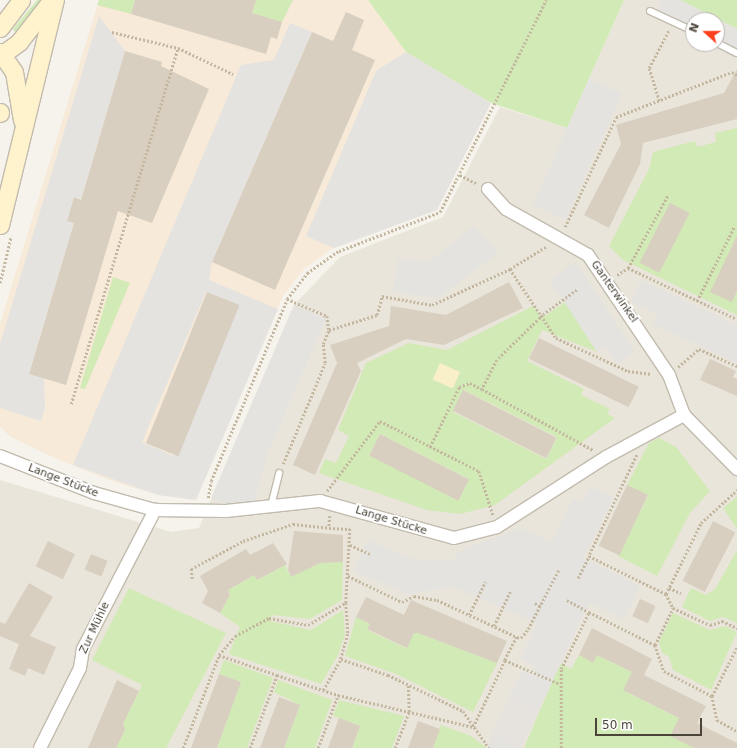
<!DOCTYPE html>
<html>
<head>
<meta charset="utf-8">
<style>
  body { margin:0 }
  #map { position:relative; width:737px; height:748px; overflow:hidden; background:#f6f3ec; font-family:"DejaVu Sans",sans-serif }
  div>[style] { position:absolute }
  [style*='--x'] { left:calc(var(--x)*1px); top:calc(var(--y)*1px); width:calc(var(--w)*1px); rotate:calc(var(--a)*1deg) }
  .residential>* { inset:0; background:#eae5da }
  .commercial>* { inset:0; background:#f7ead8 }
  .industrial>* { inset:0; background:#e6e2dd; transform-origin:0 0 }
  .green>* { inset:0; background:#d2eab5 }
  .sand>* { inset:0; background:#f9efc9; transform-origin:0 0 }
  .parking>* { inset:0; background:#e5e3e0; transform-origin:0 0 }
  .building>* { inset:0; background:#d8cfc1; transform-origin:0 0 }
  .path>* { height:2.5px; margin-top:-1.25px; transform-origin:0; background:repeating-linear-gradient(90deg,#c4b79f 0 2px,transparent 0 4px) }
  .roads { filter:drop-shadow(1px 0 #c2bbae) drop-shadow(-1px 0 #c2bbae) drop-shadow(0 1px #c2bbae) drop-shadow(0 -1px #c2bbae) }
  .lane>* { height:6px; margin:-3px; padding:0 3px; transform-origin:3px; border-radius:3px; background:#fff }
  .street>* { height:12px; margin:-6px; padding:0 6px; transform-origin:6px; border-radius:6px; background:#fff }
  .secondary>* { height:17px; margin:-8.5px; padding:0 8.5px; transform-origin:8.5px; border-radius:8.5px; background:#fff3cd }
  span { translate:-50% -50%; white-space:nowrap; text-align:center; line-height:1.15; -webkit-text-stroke:4px #fff; paint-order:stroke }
  .street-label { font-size:11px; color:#4b4439 }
  .north { position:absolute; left:685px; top:12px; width:40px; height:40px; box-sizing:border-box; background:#fff; border:1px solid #b7b4b0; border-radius:50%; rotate:291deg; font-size:11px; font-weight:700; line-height:16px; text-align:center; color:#4b4439 }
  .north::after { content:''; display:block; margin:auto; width:14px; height:18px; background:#fc3f1d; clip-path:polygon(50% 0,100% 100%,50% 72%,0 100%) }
  .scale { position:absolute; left:595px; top:718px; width:107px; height:18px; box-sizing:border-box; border:2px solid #4b4439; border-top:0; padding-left:5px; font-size:12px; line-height:14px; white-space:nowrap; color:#4b4439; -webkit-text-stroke:3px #fff; paint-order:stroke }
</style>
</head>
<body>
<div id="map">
  <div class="residential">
    <i style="clip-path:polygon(evenodd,624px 0,680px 0,737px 29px,737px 748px,0 748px,0 480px,171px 532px,199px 528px,294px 305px,340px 257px,443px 217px,500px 107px,567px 128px,624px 0,693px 20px,717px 20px,717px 44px,693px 44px,693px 20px)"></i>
  </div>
  <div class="commercial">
    <i style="clip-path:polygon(99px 0,368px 0,406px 52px,491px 103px,436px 210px,336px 246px,304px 269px,283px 296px,196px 500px,158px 495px,112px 481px,57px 459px,11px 437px,0 427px,0 324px)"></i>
  </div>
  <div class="industrial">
    <i style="left:509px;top:696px;width:33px;height:43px;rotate:25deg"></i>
  </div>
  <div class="green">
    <i style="clip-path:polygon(37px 0,41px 0,15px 32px,13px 29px)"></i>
    <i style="clip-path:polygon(99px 0,135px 0,131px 14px,97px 5px)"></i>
    <i style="clip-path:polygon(256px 0,293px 0,282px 22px,252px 13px)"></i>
    <i style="clip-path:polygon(368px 0,624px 0,567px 128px,491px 103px,406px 52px)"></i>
    <i style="clip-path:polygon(680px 0,737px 0,737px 29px)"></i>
    <i style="clip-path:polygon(737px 128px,737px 315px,623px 260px,609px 246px,649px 169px,653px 152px,695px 141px,697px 147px,716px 142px,715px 133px)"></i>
    <i style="clip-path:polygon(113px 277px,130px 283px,85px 389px,80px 388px)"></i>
    <i style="clip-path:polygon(evenodd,565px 302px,597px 352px,542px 330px,527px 361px,584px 389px,581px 395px,610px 409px,607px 414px,615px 418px,495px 505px,460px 514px,427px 510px,319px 473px,325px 459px,336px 463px,349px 436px,338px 430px,366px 363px,409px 343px,447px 350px,533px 306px,542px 318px,565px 302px,464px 390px,557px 437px,546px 459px,453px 412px,464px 390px,565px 302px,380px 434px,469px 479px,459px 500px,369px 455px,380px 434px)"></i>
    <i style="clip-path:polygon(659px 438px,676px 447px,710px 491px,690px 513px,657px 576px,618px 556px,648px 496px,627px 485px,649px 443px)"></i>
    <i style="clip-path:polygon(737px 497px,737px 529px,723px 508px)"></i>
    <i style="clip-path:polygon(737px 550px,737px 623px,723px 617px,710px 621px,682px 607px,691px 588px,706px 595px,715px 589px)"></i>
    <i style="clip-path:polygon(343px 562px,342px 600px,310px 619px,272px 615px,270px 621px,311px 630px,343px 610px,345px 634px,338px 655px,321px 684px,229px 654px,240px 627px,220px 613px,230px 595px,228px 590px,254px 575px,258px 580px,285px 565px,291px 577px,309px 563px)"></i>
    <i style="clip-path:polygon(129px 588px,226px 633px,166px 748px,113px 748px,125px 731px,123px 724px,142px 685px,92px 660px)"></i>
    <i style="clip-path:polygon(673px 613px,710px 630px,725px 626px,737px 632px,711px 690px,673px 670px,669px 657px,662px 653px,659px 642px)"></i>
    <i style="clip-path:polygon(356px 617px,370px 624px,367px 630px,406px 648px,414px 633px,418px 633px,497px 663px,473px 712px,396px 674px,345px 656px)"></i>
    <i style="clip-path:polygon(579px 655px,593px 662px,597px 655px,632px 672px,623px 690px,679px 718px,694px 748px,524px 748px,560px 663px,571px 669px)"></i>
    <i style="clip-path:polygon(224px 660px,273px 678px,247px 748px,217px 748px,241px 682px,219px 674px)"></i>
    <i style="clip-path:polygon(278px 680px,332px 700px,315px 748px,284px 748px,300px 705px,274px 692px)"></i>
    <i style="clip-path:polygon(339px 700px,404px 716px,392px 748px,352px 748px,360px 726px,333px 716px)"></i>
    <i style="clip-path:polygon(441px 725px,471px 736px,487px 748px,433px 748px)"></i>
  </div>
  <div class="sand">
    <i style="left:440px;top:363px;width:22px;height:18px;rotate:24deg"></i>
  </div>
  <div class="parking">
    <i style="clip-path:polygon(661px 0,680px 0,737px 29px,737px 59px,708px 44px,717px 44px,717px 20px,693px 20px,693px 37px,654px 17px)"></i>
    <i style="clip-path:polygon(99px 16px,125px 51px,81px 199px,74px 197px,67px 221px,74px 223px,29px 373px,44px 378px,45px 408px,41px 421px,0 408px,0 344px)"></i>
    <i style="clip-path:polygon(evenodd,290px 23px,312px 32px,212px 262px,209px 280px,278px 309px,196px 500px,158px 495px,73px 465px,241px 65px,274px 60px,290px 23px,206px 292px,238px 305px,174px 456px,142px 442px,206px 292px)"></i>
    <i style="clip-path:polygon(406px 52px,491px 103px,437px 210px,334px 248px,306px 236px,376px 71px)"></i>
    <i style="left:589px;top:79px;width:36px;height:138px;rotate:24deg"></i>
    <i style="clip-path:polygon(474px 226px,499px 252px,438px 298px,393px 292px,398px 258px,430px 261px)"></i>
    <i style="clip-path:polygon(576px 262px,635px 352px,617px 364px,606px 347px,597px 352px,550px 280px)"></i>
    <i style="clip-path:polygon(641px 280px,737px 325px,737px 363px,653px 324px,657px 314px,631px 302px)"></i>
    <i style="clip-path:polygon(294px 305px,326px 319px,266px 457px,254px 504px,229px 507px,211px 498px)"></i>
    <i style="clip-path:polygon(590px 487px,614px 497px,583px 558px,640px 586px,624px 619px,589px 603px,539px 710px,509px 696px,523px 670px,531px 674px,535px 667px,520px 659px,537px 623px,453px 587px,407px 594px,354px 571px,367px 540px,419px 561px,452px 560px,462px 550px,520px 528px,552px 542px,573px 499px,581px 502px)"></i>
    <i style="clip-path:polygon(492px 736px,523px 748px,524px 748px,487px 748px)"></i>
  </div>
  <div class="building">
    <i style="clip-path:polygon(135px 0,256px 0,252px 13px,282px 22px,277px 39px,271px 37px,266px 54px,131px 14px)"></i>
    <i style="clip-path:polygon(346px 12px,364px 20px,352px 50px,375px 60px,275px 290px,212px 262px,312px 32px,333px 41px)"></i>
    <i style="clip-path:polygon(125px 51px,162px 62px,161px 66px,209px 89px,152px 223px,118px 211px,66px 385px,29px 374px,74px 223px,67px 221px,74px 197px,81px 200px)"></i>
    <i style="clip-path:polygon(737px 69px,737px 119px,643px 143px,640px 164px,609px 228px,584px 215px,621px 144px,616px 125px,724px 93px)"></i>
    <i style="left:670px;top:203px;width:22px;height:67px;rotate:27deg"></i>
    <i style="clip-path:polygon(737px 236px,737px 291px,732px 302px,710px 292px)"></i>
    <i style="clip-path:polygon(509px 282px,523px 308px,444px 345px,406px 339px,357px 363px,361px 371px,315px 475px,293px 465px,337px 363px,330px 345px,389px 326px,391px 306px,446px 315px)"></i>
    <i style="left:207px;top:292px;width:35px;height:163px;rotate:22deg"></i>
    <i style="left:539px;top:338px;width:111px;height:23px;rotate:26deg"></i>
    <i style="clip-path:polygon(710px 359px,736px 371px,733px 377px,737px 379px,737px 396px,700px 380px)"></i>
    <i style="left:463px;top:390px;width:105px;height:23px;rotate:27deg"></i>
    <i style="left:380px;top:434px;width:100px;height:24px;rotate:27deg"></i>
    <i style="left:627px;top:485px;width:23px;height:67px;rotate:25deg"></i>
    <i style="left:713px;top:521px;width:25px;height:67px;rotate:27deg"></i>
    <i style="clip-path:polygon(294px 531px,343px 535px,343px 562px,320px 563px,291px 577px,288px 570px)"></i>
    <i style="left:48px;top:541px;width:30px;height:28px;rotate:26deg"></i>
    <i style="clip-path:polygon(273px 543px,287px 564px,257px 580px,254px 575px,228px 590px,230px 595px,220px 613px,202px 603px,208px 591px,200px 576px,246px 549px,250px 555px)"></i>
    <i style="left:91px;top:554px;width:18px;height:17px;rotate:22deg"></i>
    <i style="clip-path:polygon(29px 583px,53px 597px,30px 636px,56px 647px,44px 675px,28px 668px,25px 676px,9px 669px,19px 644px,0 636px,0 622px,5px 624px)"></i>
    <i style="clip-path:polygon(366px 597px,404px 615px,411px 600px,507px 641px,497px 663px,418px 633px,414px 633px,407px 648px,367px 629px,370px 624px,356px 617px)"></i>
    <i style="left:640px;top:599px;width:17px;height:19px;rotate:24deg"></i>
    <i style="clip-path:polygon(592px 628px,652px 659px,644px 675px,706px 706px,697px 723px,737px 743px,737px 748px,694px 748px,670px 736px,679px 718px,623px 690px,632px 672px,597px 655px,593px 663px,579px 655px)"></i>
    <i style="clip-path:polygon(219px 674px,241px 682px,217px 748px,191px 748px)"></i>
    <i style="clip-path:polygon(117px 680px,139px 691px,123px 724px,125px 730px,116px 748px,88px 748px)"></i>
    <i style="clip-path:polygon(279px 697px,300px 705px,284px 748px,260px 748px)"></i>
    <i style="clip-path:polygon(339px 718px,360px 726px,352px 748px,328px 748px)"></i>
    <i style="clip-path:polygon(418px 721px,440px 729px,433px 748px,408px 748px)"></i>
  </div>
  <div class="path">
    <i style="--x:112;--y:32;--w:68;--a:13.6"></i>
    <i style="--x:178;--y:48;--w:61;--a:25.3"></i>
    <i style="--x:659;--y:101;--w:34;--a:-107"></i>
    <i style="--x:649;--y:68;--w:43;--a:-62.2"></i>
    <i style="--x:460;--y:175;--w:20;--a:27"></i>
    <i style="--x:565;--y:227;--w:121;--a:-65.1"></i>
    <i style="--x:616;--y:117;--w:124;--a:-21.2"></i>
    <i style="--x:732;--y:72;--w:6;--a:31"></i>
    <i style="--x:628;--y:268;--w:83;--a:-61.3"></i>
    <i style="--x:510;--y:269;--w:44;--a:-31.9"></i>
    <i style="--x:617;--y:275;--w:13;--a:-32"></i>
    <i style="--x:628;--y:268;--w:120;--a:25.1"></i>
    <i style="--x:0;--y:283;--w:48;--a:-76.8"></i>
    <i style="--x:577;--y:290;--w:42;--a:143.7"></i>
    <i style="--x:543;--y:315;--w:64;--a:135.6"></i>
    <i style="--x:497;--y:360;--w:33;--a:117"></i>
    <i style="--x:482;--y:389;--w:127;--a:28.8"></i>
    <i style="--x:287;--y:299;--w:43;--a:23"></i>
    <i style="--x:327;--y:316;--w:14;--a:82"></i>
    <i style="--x:697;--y:301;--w:83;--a:-63.4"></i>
    <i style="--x:678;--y:367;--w:28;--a:-41"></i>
    <i style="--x:699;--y:349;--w:42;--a:24.1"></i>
    <i style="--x:71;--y:404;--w:372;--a:-73.3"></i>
    <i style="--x:430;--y:447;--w:67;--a:-64.2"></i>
    <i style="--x:459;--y:387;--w:12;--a:-20"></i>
    <i style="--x:470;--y:383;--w:13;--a:27"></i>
    <i style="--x:637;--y:455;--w:112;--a:115.4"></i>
    <i style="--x:589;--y:556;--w:86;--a:26.3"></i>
    <i style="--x:666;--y:594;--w:16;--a:63"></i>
    <i style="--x:673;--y:608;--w:41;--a:24.7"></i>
    <i style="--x:710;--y:625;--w:13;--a:-18"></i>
    <i style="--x:722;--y:621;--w:17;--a:25"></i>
    <i style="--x:283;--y:464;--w:109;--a:-67.4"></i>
    <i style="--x:325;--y:363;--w:19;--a:-96"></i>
    <i style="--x:323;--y:344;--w:15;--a:-67"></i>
    <i style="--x:329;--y:330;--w:50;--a:-17.4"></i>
    <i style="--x:377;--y:315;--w:20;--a:-75"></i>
    <i style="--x:382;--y:296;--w:51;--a:10.2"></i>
    <i style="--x:432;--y:305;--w:86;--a:-24.8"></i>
    <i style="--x:510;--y:269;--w:83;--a:56.3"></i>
    <i style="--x:556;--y:338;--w:79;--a:24.6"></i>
    <i style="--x:628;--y:371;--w:24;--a:7"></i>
    <i style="--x:327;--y:491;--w:88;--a:-52.9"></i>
    <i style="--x:380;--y:421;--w:111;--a:26.8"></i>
    <i style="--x:479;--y:471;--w:46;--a:72.3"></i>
    <i style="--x:208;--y:498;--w:17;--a:-80"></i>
    <i style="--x:211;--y:481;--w:197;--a:-67.3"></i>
    <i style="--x:287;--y:299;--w:33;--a:-52"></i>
    <i style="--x:307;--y:273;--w:39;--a:-35"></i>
    <i style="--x:339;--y:251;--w:108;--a:-21.1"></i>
    <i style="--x:440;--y:212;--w:237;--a:-63.4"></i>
    <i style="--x:330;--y:516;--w:12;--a:95"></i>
    <i style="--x:329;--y:528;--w:21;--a:3"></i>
    <i style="--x:350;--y:529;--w:74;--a:93.1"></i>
    <i style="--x:346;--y:603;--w:31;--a:86"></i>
    <i style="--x:348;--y:634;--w:26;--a:106"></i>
    <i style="--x:341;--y:659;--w:50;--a:18.8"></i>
    <i style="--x:388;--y:675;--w:83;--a:25.6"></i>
    <i style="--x:463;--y:711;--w:45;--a:54.9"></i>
    <i style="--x:350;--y:545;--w:22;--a:24"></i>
    <i style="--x:348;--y:576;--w:60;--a:25.7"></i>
    <i style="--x:402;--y:602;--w:13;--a:-27"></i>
    <i style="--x:414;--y:596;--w:23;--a:10"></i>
    <i style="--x:437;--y:600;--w:88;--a:24.8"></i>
    <i style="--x:517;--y:637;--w:26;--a:118"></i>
    <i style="--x:578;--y:578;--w:25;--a:-63"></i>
    <i style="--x:192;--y:579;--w:10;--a:-96"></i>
    <i style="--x:191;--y:569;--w:59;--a:-28.3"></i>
    <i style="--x:243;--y:541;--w:53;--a:-18.8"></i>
    <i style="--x:293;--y:524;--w:36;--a:6"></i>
    <i style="--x:669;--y:588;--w:13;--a:23"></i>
    <i style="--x:666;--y:594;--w:79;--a:-63.8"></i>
    <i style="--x:701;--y:523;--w:49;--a:-42.5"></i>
    <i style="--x:567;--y:600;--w:25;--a:29"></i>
    <i style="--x:535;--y:603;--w:6;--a:31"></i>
    <i style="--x:469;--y:615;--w:37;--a:-64"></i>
    <i style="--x:494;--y:626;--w:38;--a:-65"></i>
    <i style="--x:517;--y:637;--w:4;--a:14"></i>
    <i style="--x:521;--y:638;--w:11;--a:-52"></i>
    <i style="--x:528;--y:629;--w:68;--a:-62.7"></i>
    <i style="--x:655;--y:645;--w:28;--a:71"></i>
    <i style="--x:664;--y:671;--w:54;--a:27.5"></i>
    <i style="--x:712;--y:696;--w:25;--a:78"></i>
    <i style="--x:717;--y:720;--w:23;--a:29"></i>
    <i style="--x:219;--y:655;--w:61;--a:19"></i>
    <i style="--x:323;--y:690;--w:36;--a:-60"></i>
    <i style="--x:712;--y:696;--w:55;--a:-63"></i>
    <i style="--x:183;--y:748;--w:100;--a:-68.8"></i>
    <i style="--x:219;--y:655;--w:25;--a:-50"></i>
    <i style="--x:235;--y:636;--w:38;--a:-28"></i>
    <i style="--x:269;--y:618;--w:40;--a:10"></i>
    <i style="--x:308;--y:625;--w:43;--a:-30.7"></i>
    <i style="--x:250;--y:748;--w:78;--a:-69.7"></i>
    <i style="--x:277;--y:675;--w:64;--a:18.2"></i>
    <i style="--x:338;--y:695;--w:139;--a:13.3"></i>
    <i style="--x:473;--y:727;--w:74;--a:-64.5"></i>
    <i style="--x:505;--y:660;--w:60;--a:23.6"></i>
    <i style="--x:318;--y:748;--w:57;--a:-69.3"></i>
    <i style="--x:395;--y:748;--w:39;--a:-69"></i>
    <i style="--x:409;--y:712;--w:28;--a:-92"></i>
    <i style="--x:561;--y:748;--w:79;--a:-90"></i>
    <i style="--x:561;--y:669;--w:64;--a:-63.8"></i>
    <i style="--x:589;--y:612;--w:74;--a:26.6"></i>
    <i style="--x:655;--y:645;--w:41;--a:-64.1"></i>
  </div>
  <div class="roads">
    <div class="lane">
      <i style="--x:650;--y:11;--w:47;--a:24.9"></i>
      <i style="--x:717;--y:43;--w:22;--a:27"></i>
      <i style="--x:271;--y:506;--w:34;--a:-76"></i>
    </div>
    <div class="street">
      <i style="--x:488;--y:189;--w:27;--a:48"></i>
      <i style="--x:506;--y:209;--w:94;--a:29.3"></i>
      <i style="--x:588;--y:255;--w:145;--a:56"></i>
      <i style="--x:669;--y:375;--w:43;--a:69.4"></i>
      <i style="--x:0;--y:456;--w:101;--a:21.5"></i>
      <i style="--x:94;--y:493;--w:63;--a:15.6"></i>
      <i style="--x:155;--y:510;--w:71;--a:0.8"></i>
      <i style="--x:226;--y:511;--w:95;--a:-6.1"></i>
      <i style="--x:320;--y:501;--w:139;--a:15.4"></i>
      <i style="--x:454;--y:538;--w:44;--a:-14.3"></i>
      <i style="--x:497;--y:527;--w:130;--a:-32.7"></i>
      <i style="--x:606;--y:457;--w:89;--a:-28.3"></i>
      <i style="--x:684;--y:415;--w:76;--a:45.5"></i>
      <i style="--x:40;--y:748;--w:89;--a:-63.4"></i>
      <i style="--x:80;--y:668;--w:19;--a:-81"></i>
      <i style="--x:83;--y:649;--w:157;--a:-62.6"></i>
    </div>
    <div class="secondary">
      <i style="--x:0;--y:28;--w:35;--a:-53"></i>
      <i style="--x:0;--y:52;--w:24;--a:55"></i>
      <i style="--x:14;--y:72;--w:49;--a:80.5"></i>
      <i style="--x:0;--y:56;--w:24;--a:-36"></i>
      <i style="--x:19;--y:42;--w:51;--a:-52.2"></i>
      <i style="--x:0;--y:112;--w:1;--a:90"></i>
      <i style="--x:0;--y:225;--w:232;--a:-76.3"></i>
    </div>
  </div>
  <div class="street-label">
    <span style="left:614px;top:292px;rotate:55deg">Ganterwinkel</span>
    <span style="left:63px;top:481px;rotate:21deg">Lange Stücke</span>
    <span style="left:391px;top:521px;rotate:17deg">Lange Stücke</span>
    <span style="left:95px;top:628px;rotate:-65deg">Zur Mühle</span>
  </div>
  <div class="north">N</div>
  <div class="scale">50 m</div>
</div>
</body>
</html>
